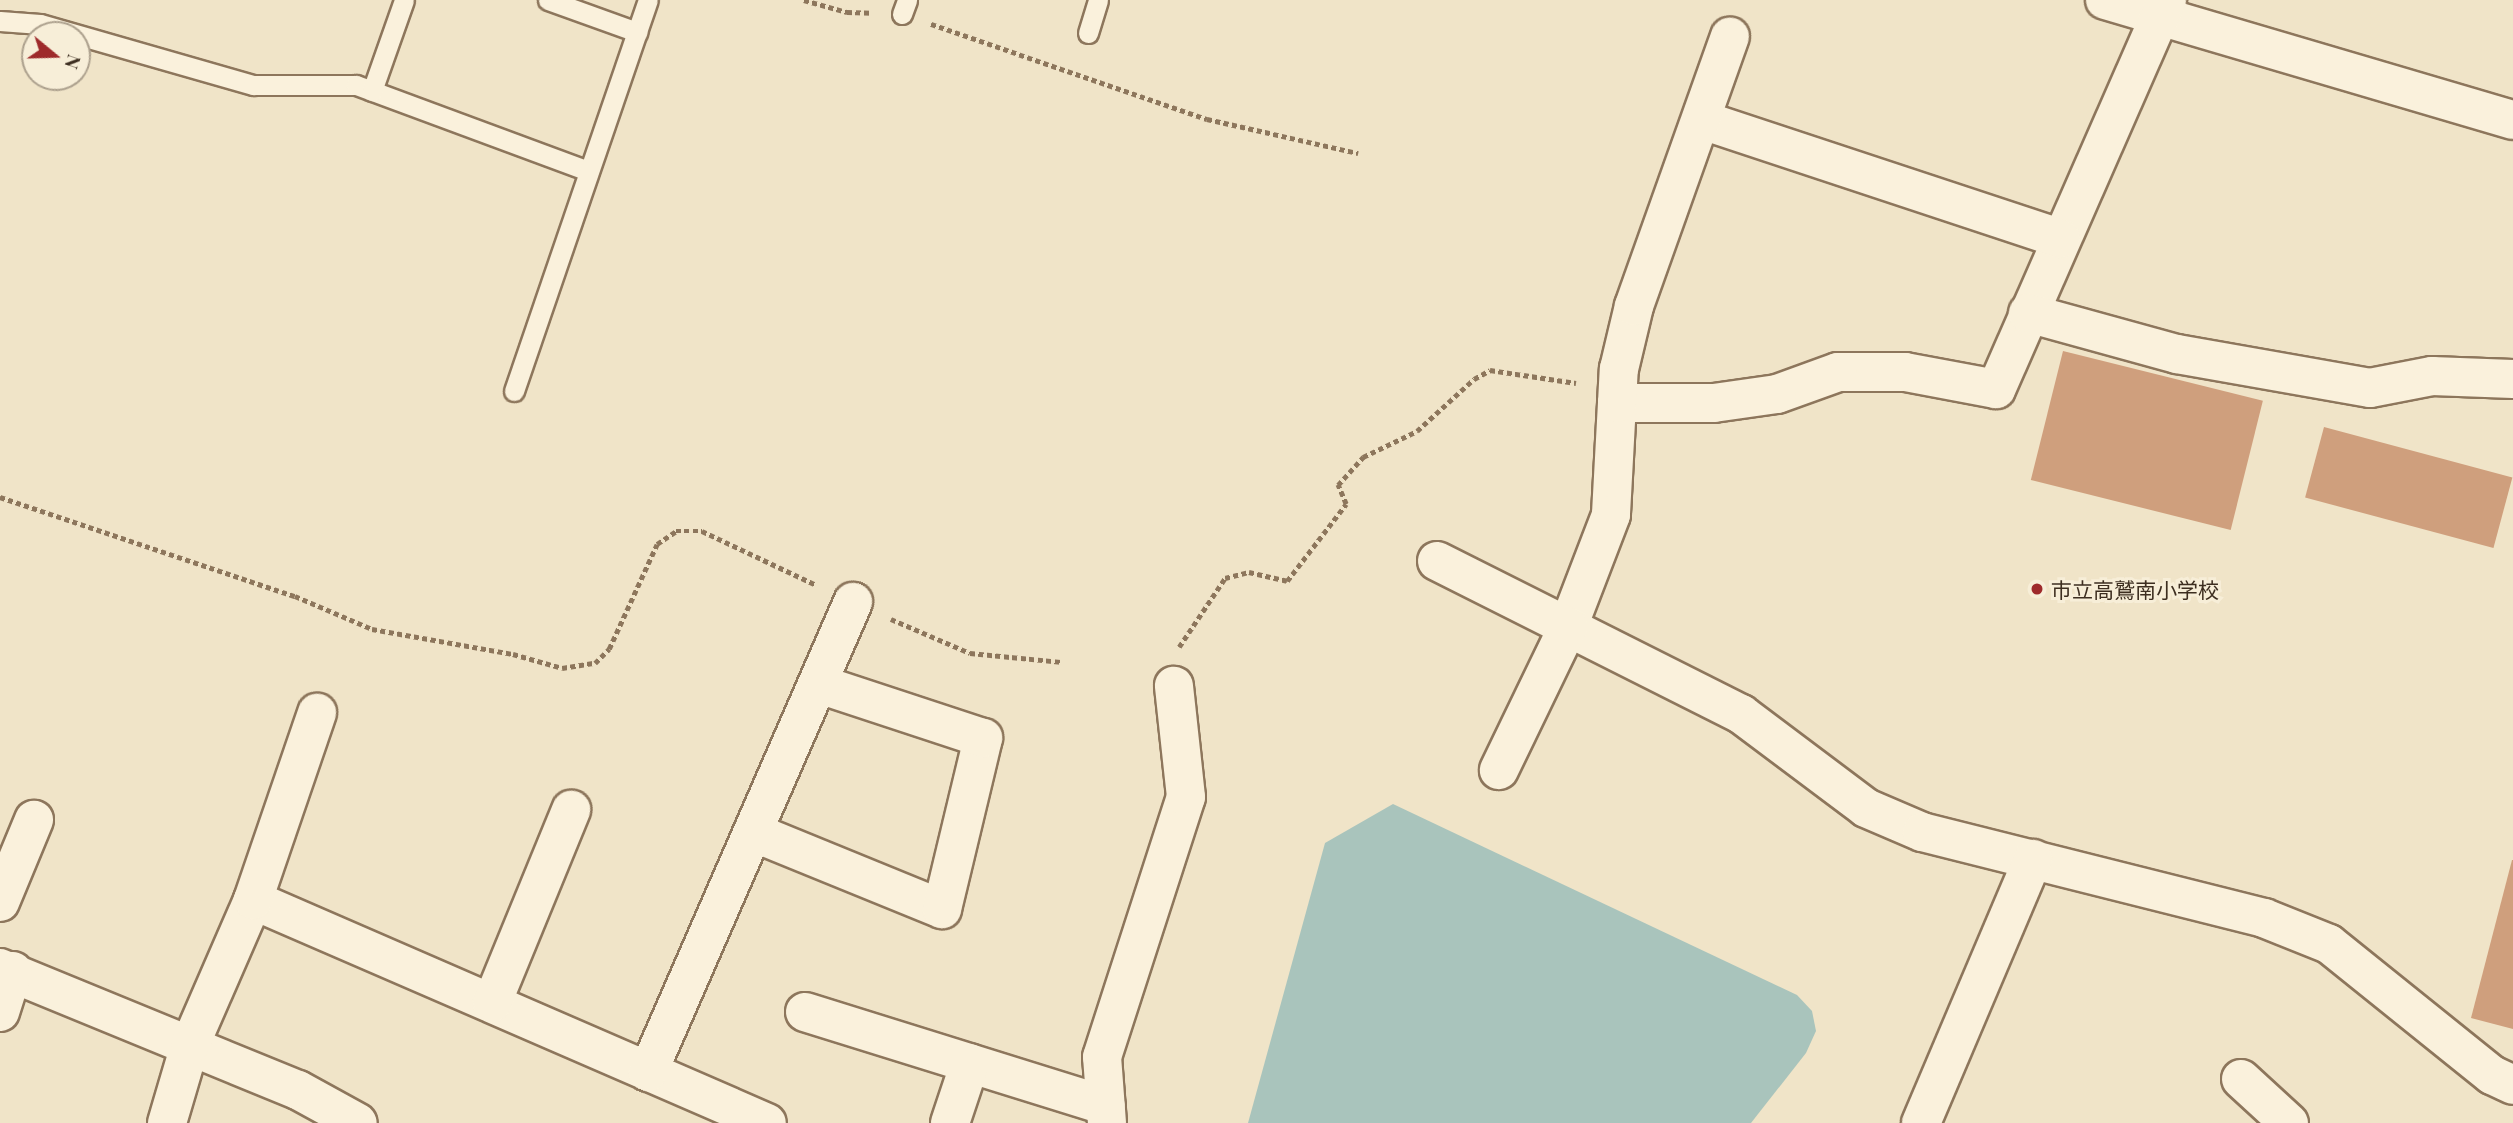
<!DOCTYPE html>
<html>
<head>
<meta charset="utf-8">
<style>
  body { margin:0 }
  #map { position:relative; width:2513px; height:1123px; overflow:hidden; background:#f0e4c8; font-family:"Playfair Display","Noto Sans JP",serif }
  div>[style] { position:absolute }
  [style*='--x'] { left:calc(var(--x)*1px); top:calc(var(--y)*1px); width:calc(var(--w)*1px); rotate:calc(var(--a)*1deg) }
  .water>* { inset:0; background:#a9c4bc }
  .building>* { inset:0; background:#cf9f7d; transform-origin:0 0 }
  .path>* { height:4.5px; margin-top:-2.25px; transform-origin:0; background:repeating-linear-gradient(90deg,#8d765c 0 5px,transparent 0 8.5px) }
  .roads { filter:drop-shadow(2px 0 #8d765c) drop-shadow(-2px 0 #8d765c) drop-shadow(0 2px #8d765c) drop-shadow(0 -2px #8d765c) }
  .lane>* { height:19px; margin:-9.5px; padding:0 9.5px; transform-origin:9.5px; border-radius:9.5px; background:#faf1dc }
  .street>* { height:38px; margin:-19px; padding:0 19px; transform-origin:19px; border-radius:19px; background:#faf1dc }
  .dots>* { width:19px; height:19px; translate:-50% -50%; box-sizing:border-box; border:4px solid #f7eed8; border-radius:50% }
  span { translate:-50% -50%; white-space:nowrap; text-align:center; line-height:1.15; -webkit-text-stroke:6px #f7eed8; paint-order:stroke }
  .poi-label { font-size:21px; color:#3d2e20 }
  .left { translate:0 -50%; text-align:left }
  .north { position:absolute; left:21px; top:21px; width:70px; height:70px; box-sizing:border-box; background:#f7eed8; border:2px solid #ada18e; border-radius:50%; rotate:109deg; font-size:19px; font-weight:700; line-height:28px; text-align:center; color:#3d2e20 }
  .north::after { content:''; display:block; margin:auto; width:24px; height:32px; background:#9e2a2b; clip-path:polygon(50% 0,100% 100%,50% 72%,0 100%) }
</style>
</head>
<body>
<div id="map">
  <div class="water">
    <i style="clip-path:polygon(1393px 804px,1797px 995px,1812px 1011px,1816px 1031px,1806px 1053px,1751px 1123px,1248px 1123px,1325px 843px)"></i>
  </div>
  <div class="building">
    <i style="left:2063px;top:351px;width:206px;height:133px;rotate:14deg"></i>
    <i style="left:2324px;top:427px;width:195px;height:73px;rotate:15deg"></i>
    <i style="clip-path:polygon(2512px 860px,2513px 860px,2513px 1029px,2471px 1018px)"></i>
  </div>
  <div class="path">
    <i style="--x:804;--y:0;--w:45;--a:15.6"></i>
    <i style="--x:847;--y:12;--w:25;--a:2"></i>
    <i style="--x:931;--y:24;--w:292;--a:19"></i>
    <i style="--x:1207;--y:119;--w:155;--a:12.7"></i>
    <i style="--x:0;--y:497;--w:311;--a:18.6"></i>
    <i style="--x:295;--y:596;--w:84;--a:23.2"></i>
    <i style="--x:372;--y:629;--w:143;--a:10.1"></i>
    <i style="--x:513;--y:654;--w:51;--a:15.9"></i>
    <i style="--x:562;--y:668;--w:33;--a:-9"></i>
    <i style="--x:595;--y:663;--w:20;--a:-45"></i>
    <i style="--x:609;--y:649;--w:115;--a:-65.4"></i>
    <i style="--x:657;--y:544;--w:23;--a:-34"></i>
    <i style="--x:676;--y:531;--w:26;--a:0"></i>
    <i style="--x:702;--y:531;--w:126;--a:25.3"></i>
    <i style="--x:891;--y:619;--w:86;--a:23.3"></i>
    <i style="--x:970;--y:653;--w:91;--a:5.6"></i>
    <i style="--x:1179;--y:647;--w:83;--a:-56.3"></i>
    <i style="--x:1225;--y:578;--w:25;--a:-14"></i>
    <i style="--x:1249;--y:572;--w:39;--a:13"></i>
    <i style="--x:1287;--y:581;--w:97;--a:-52.5"></i>
    <i style="--x:1346;--y:504;--w:21;--a:-113"></i>
    <i style="--x:1338;--y:485;--w:38;--a:-48"></i>
    <i style="--x:1363;--y:457;--w:60;--a:-25.7"></i>
    <i style="--x:1417;--y:431;--w:77;--a:-42.4"></i>
    <i style="--x:1474;--y:379;--w:18;--a:-29"></i>
    <i style="--x:1490;--y:370;--w:87;--a:8.6"></i>
  </div>
  <div class="roads">
    <div class="lane">
      <i style="--x:548;--y:0;--w:95;--a:19.8"></i>
      <i style="--x:902;--y:14;--w:15;--a:-70"></i>
      <i style="--x:0;--y:21;--w:40;--a:4.3"></i>
      <i style="--x:40;--y:24;--w:222;--a:16"></i>
      <i style="--x:253;--y:85;--w:103;--a:0"></i>
      <i style="--x:356;--y:85;--w:248;--a:20.3"></i>
      <i style="--x:1088;--y:33;--w:34;--a:-73"></i>
      <i style="--x:372;--y:91;--w:96;--a:-70.6"></i>
      <i style="--x:514;--y:391;--w:413;--a:-71.1"></i>
    </div>
    <div class="street">
      <i style="--x:2105;--y:0;--w:425;--a:16.4"></i>
      <i style="--x:2167;--y:0;--w:425;--a:113.7"></i>
      <i style="--x:1996;--y:389;--w:93;--a:-169.4"></i>
      <i style="--x:1905;--y:372;--w:67;--a:180"></i>
      <i style="--x:1838;--y:372;--w:65;--a:160.2"></i>
      <i style="--x:1777;--y:394;--w:64;--a:171.9"></i>
      <i style="--x:1714;--y:403;--w:97;--a:180"></i>
      <i style="--x:1617;--y:403;--w:112;--a:93.1"></i>
      <i style="--x:1611;--y:515;--w:120;--a:111"></i>
      <i style="--x:1568;--y:627;--w:194;--a:26.7"></i>
      <i style="--x:1741;--y:714;--w:156;--a:36.9"></i>
      <i style="--x:1866;--y:808;--w:61;--a:23.2"></i>
      <i style="--x:1922;--y:832;--w:353;--a:14.1"></i>
      <i style="--x:2264;--y:918;--w:70;--a:21.8"></i>
      <i style="--x:2329;--y:944;--w:209;--a:38.8"></i>
      <i style="--x:2492;--y:1075;--w:23;--a:25"></i>
      <i style="--x:1702;--y:120;--w:378;--a:18.3"></i>
      <i style="--x:2028;--y:313;--w:155;--a:15.4"></i>
      <i style="--x:2177;--y:354;--w:196;--a:10"></i>
      <i style="--x:2370;--y:388;--w:63;--a:-11"></i>
      <i style="--x:2432;--y:376;--w:81;--a:2.1"></i>
      <i style="--x:1617;--y:403;--w:34;--a:-87"></i>
      <i style="--x:1619;--y:369;--w:65;--a:-76.6"></i>
      <i style="--x:1634;--y:306;--w:286;--a:-70.4"></i>
      <i style="--x:1437;--y:561;--w:147;--a:26.7"></i>
      <i style="--x:1568;--y:627;--w:159;--a:115.8"></i>
      <i style="--x:753;--y:832;--w:204;--a:22.2"></i>
      <i style="--x:942;--y:909;--w:176;--a:-76.5"></i>
      <i style="--x:983;--y:738;--w:173;--a:-161.8"></i>
      <i style="--x:253;--y:900;--w:560;--a:23.45"></i>
      <i style="--x:0;--y:902;--w:89;--a:-67.5"></i>
      <i style="--x:0;--y:968;--w:322;--a:22.3"></i>
      <i style="--x:298;--y:1090;--w:68;--a:28.8"></i>
      <i style="--x:492;--y:1003;--w:209;--a:-67.7"></i>
      <i style="--x:0;--y:1012;--w:43;--a:-72.4"></i>
      <i style="--x:805;--y:1012;--w:315;--a:17.3"></i>
      <i style="--x:648;--y:1072;--w:513;--a:-66.43"></i>
      <i style="--x:2241;--y:1079;--w:65;--a:42.5"></i>
      <i style="--x:167;--y:1123;--w:81;--a:-73.6"></i>
      <i style="--x:190;--y:1045;--w:158;--a:-66.5"></i>
      <i style="--x:253;--y:900;--w:198;--a:-71.1"></i>
      <i style="--x:950;--y:1123;--w:63;--a:-71.6"></i>
      <i style="--x:1107;--y:1123;--w:66;--a:-94.3"></i>
      <i style="--x:1102;--y:1057;--w:273;--a:-72.1"></i>
      <i style="--x:1186;--y:797;--w:112;--a:-96.2"></i>
      <i style="--x:1921;--y:1123;--w:287;--a:-67"></i>
    </div>
  </div>
  <div class="dots">
    <i style="left:2037px;top:589px;background:#9e2a2b"></i>
  </div>
  <div class="poi-label">
    <span class="left" style="left:2051px;top:589px">市立高鷲南小学校</span>
  </div>
  <div class="north">N</div>
</div>
</body>
</html>
